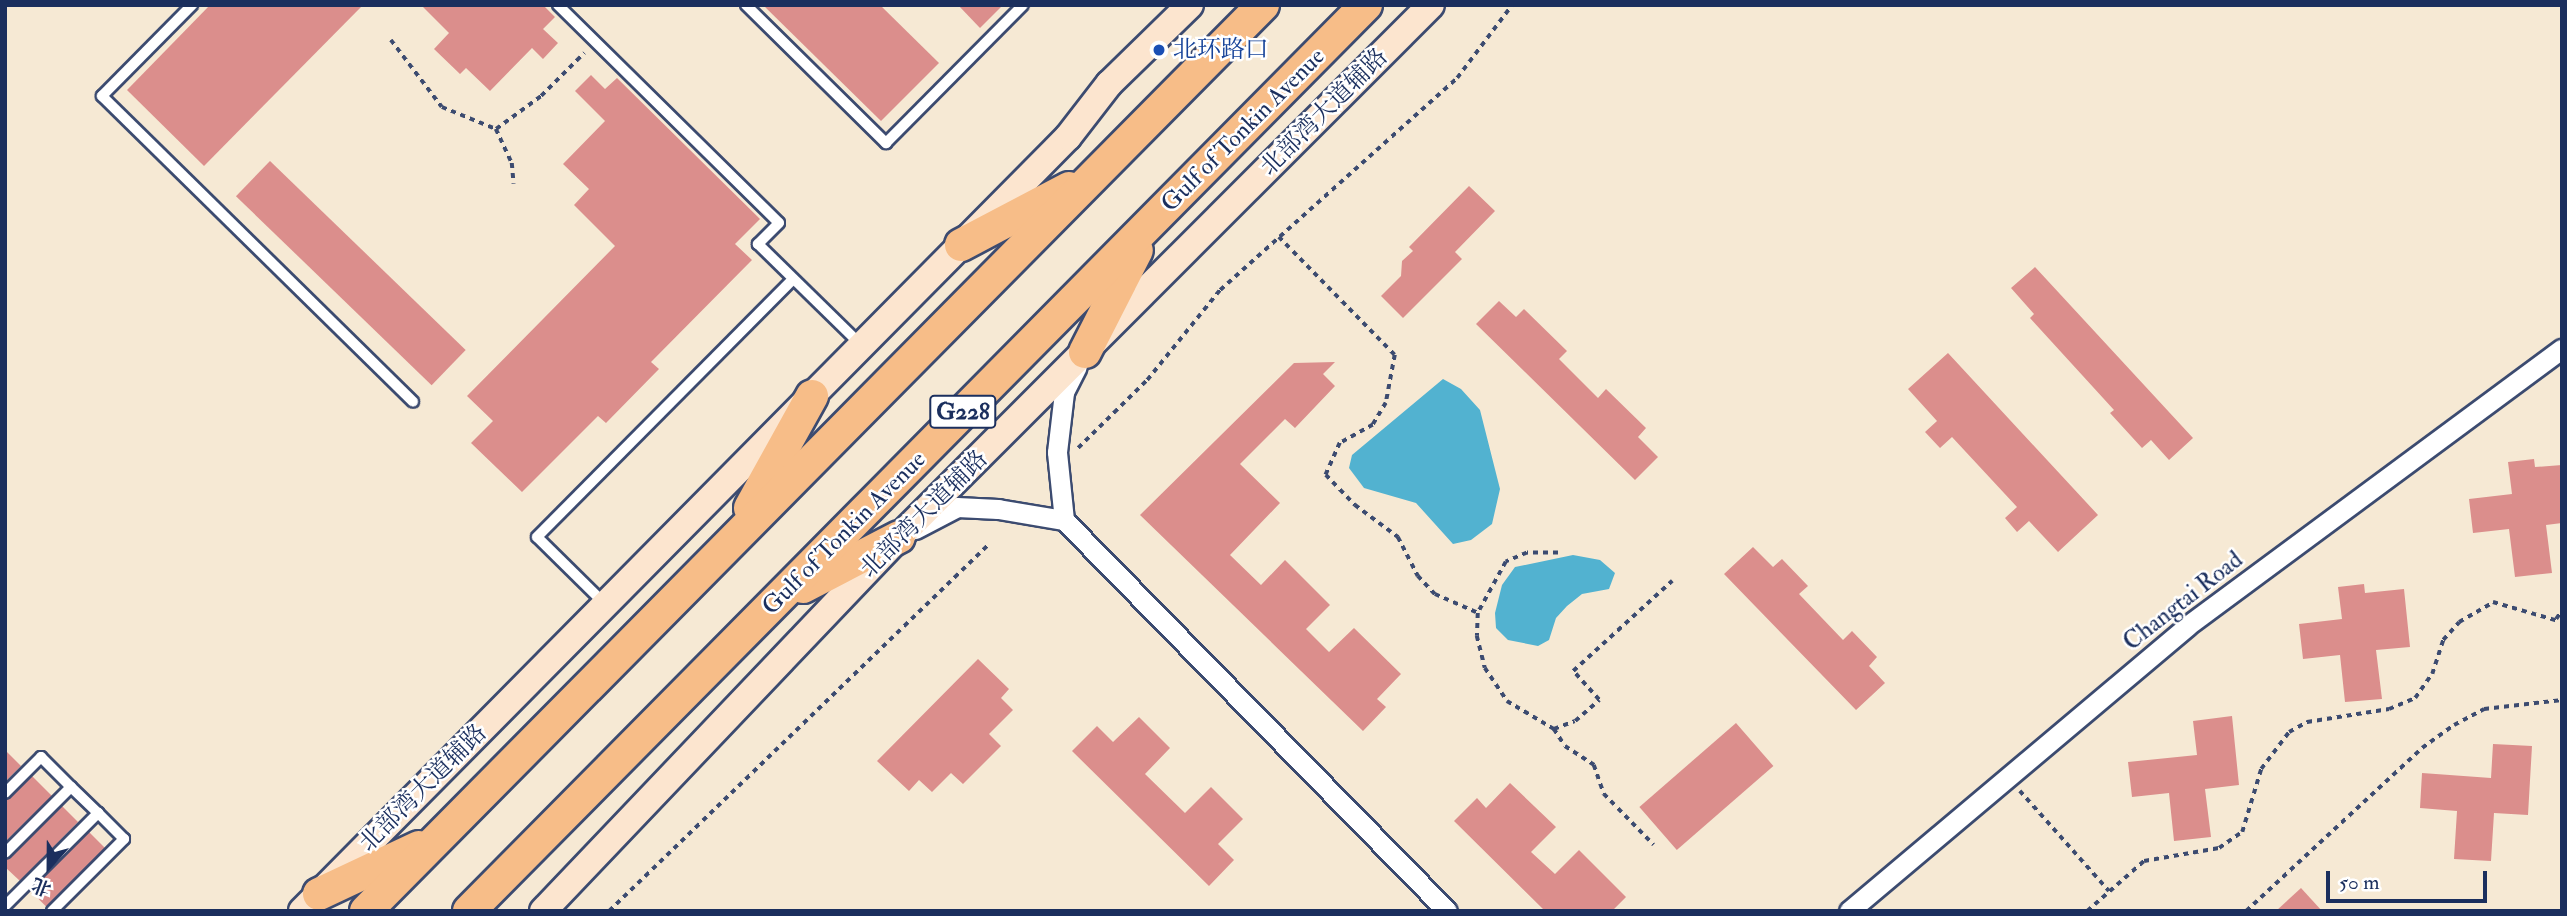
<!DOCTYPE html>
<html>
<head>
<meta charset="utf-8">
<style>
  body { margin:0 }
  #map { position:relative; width:2567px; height:916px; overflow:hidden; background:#f6e9d4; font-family:"IM FELL Double Pica","Noto Serif SC",serif }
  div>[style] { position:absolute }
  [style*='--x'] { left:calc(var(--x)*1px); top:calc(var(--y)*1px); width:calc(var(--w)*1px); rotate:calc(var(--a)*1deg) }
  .water>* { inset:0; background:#52b2d0 }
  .building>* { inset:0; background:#db8e8c; transform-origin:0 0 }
  .path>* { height:3.5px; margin-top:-1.75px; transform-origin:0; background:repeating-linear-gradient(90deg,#3c4b70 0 5px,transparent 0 10px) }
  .roads { filter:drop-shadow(2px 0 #3c4b70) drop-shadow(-2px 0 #3c4b70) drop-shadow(0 2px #3c4b70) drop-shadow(0 -2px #3c4b70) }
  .service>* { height:10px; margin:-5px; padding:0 5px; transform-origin:5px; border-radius:5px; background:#fff }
  .minor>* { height:19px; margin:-9.5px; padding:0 9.5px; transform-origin:9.5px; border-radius:9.5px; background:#fff }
  .secondary>* { height:26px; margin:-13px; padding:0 13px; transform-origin:13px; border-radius:13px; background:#fce5cf }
  .trunk>* { height:32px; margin:-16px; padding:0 16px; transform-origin:16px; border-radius:16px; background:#f7bd88 }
  .dots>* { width:19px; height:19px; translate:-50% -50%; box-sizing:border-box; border:4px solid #fff; border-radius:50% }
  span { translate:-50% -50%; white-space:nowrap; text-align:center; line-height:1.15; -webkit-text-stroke:5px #fff; paint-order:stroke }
  .shield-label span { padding:2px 5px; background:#fff; border:2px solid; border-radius:5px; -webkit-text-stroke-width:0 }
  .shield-label { font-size:23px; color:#1b2f5e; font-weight:700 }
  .transit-label { font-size:24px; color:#164399 }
  .left { translate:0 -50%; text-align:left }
  .street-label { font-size:24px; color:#1b2f5e }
  .frame { position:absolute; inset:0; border:7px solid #1b2f5e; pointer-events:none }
  .north { position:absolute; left:14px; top:832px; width:70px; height:70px; -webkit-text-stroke:5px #fff; paint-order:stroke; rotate:201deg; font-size:19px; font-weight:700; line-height:28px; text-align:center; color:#1b2f5e }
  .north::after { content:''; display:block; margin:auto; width:24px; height:32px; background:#1b2f5e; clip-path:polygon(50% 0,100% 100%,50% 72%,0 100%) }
  .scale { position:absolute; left:2326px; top:871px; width:161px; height:32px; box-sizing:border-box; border:4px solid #1b2f5e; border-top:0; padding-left:9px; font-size:21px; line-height:24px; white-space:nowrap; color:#1b2f5e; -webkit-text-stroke:5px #fff; paint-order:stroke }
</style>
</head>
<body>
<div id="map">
  <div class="water">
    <i style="clip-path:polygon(1443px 379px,1461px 389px,1480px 410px,1500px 489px,1492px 524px,1471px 540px,1453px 544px,1416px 503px,1364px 488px,1349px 468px,1352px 455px)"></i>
    <i style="clip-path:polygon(1573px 555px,1600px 560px,1615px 573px,1609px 589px,1582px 594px,1567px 606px,1556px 618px,1549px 640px,1538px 646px,1508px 640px,1496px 628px,1495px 613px,1502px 585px,1515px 567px)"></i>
  </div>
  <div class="building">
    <i style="clip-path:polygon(210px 5px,363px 5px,204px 166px,127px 90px)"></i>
    <i style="clip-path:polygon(421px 5px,543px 5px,555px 17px,543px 29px,558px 43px,543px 59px,532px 48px,490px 91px,466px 68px,460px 74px,434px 49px,449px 33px)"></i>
    <i style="clip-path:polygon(763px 5px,880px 5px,939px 63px,881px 121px)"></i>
    <i style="clip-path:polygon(958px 5px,1003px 5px,980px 28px)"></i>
    <i style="clip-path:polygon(591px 75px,605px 89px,617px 78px,760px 219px,735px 244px,752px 260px,651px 362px,659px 369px,606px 423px,598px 416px,522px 492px,471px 443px,493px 421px,467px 396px,615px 246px,574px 205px,589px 189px,563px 164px,605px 121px,575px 91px)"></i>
    <i style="left:270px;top:161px;width:272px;height:49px;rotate:44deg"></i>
    <i style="clip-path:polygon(1469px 186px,1495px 211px,1455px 252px,1462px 259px,1403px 318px,1381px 296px,1401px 276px,1402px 261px,1413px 251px,1409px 247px)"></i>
    <i style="clip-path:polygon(2035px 267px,2193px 438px,2169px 460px,2151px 440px,2142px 448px,2110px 413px,2114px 410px,2030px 318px,2034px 314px,2011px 288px)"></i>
    <i style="clip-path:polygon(1499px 301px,1516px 317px,1524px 309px,1567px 351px,1559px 359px,1598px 398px,1606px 389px,1646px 428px,1638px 437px,1658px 457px,1635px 480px,1476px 324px)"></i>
    <i style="clip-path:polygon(1948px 353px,2098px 515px,2058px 552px,2029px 521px,2017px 532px,2005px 518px,2017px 507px,1952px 437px,1940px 448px,1925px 432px,1937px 421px,1908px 389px)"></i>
    <i style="clip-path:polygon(1335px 362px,1323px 374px,1335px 386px,1295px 428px,1285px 419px,1240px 464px,1280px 503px,1230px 555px,1261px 585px,1285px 560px,1330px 605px,1306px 629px,1329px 652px,1354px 628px,1401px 674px,1377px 699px,1386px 707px,1363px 731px,1140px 515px,1294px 363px)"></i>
    <i style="clip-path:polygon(2534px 459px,2535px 467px,2562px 465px,2562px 523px,2546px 525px,2552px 573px,2515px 577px,2509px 529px,2473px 533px,2469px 499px,2512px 494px,2508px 462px)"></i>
    <i style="clip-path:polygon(1753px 547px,1773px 567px,1782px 559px,1808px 586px,1799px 594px,1843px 640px,1852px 631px,1877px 657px,1869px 666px,1885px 683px,1856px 710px,1724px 574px)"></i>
    <i style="clip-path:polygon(2364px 584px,2365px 593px,2404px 589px,2410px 647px,2376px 650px,2382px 699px,2345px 702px,2340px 655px,2303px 659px,2299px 624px,2342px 619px,2338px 587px)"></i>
    <i style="clip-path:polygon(978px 659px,1009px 689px,1001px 698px,1013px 710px,989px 734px,1001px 746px,963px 784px,951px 773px,932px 792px,919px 780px,909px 791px,877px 761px)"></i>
    <i style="clip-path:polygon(2232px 716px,2239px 785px,2205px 789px,2211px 837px,2174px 841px,2169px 793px,2132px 797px,2128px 762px,2197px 755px,2193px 721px)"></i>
    <i style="clip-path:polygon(1139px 717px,1170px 748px,1145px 774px,1185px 813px,1211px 787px,1243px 819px,1218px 844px,1234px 860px,1209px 886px,1072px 751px,1097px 726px,1113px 742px)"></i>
    <i style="left:1736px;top:723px;width:57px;height:128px;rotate:49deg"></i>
    <i style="clip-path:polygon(2493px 744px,2532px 746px,2528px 815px,2494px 813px,2491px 861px,2454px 859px,2457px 811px,2420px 808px,2422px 773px,2491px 778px)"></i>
    <i style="clip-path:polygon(5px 750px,21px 766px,5px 782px)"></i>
    <i style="clip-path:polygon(32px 776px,52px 796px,5px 842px,5px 800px)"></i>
    <i style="clip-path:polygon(1510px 783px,1556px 827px,1531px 852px,1555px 874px,1579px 850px,1626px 897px,1612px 911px,1545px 911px,1454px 821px,1477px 798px,1486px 808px)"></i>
    <i style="clip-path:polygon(62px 806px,78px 822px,20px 881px,5px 867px,5px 860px)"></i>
    <i style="left:89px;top:832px;width:23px;height:83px;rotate:45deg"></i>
    <i style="clip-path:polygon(2301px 888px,2322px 911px,2276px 911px)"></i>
  </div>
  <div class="path">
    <i style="--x:391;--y:40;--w:84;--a:52.7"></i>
    <i style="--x:442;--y:107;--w:58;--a:22.2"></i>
    <i style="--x:496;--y:129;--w:56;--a:-36.3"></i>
    <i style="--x:541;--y:96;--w:61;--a:-45"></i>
    <i style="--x:496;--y:129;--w:38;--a:65"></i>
    <i style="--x:512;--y:163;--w:21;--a:85"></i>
    <i style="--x:1279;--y:237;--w:165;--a:45.5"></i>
    <i style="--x:1395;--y:355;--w:49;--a:100.6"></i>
    <i style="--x:1386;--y:403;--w:26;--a:121"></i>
    <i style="--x:1373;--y:425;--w:38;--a:151"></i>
    <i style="--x:1340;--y:443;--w:35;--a:114"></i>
    <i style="--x:1326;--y:475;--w:42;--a:46"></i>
    <i style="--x:1355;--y:505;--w:54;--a:36.7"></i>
    <i style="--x:1398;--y:537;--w:44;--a:62.9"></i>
    <i style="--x:1418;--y:576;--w:25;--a:47"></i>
    <i style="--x:1435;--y:594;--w:47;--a:23.8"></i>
    <i style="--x:1078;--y:448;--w:97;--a:-44.6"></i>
    <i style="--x:1147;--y:380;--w:116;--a:-51"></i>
    <i style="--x:1220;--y:290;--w:318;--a:-41.8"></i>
    <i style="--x:1457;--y:78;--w:91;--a:-53"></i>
    <i style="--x:1558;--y:553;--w:31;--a:180"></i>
    <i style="--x:1527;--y:553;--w:23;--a:157"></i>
    <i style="--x:1506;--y:562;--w:58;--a:118.8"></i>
    <i style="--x:1478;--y:613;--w:23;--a:92"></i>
    <i style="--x:1477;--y:636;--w:33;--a:76"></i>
    <i style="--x:1485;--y:668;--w:40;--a:56"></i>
    <i style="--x:1507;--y:701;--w:55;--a:30.8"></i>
    <i style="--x:1554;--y:729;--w:22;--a:-21"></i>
    <i style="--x:1575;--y:721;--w:32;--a:-41"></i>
    <i style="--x:1599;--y:700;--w:39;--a:-132"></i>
    <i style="--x:1573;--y:671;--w:134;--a:-42.3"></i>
    <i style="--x:2556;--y:619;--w:11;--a:-56"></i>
    <i style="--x:1554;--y:729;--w:20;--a:57"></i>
    <i style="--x:1565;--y:746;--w:35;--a:33"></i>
    <i style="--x:1594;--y:765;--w:31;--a:71"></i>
    <i style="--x:1604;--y:794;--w:71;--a:45.6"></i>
    <i style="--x:2020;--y:791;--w:134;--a:48.3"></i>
    <i style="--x:609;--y:911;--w:528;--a:-44"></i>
    <i style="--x:2087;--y:911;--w:76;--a:-41.3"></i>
    <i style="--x:2144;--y:861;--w:76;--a:-9.8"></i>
    <i style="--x:2219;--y:848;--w:28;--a:-35"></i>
    <i style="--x:2242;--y:832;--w:66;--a:-73.2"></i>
    <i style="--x:2261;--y:769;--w:46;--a:-52.9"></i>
    <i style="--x:2289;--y:732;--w:21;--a:-29"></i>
    <i style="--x:2307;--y:722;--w:83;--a:-9"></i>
    <i style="--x:2389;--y:709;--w:28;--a:-23"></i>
    <i style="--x:2415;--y:698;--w:29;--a:-55"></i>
    <i style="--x:2432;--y:674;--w:36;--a:-72"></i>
    <i style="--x:2443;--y:640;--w:24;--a:-48"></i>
    <i style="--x:2459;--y:622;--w:39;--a:-30"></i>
    <i style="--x:2493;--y:602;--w:72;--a:16.2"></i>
    <i style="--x:2246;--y:911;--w:240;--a:-42.8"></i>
    <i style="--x:2422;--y:748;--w:39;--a:-36"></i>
    <i style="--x:2454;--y:725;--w:34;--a:-28"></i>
    <i style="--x:2484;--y:709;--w:79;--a:-6.6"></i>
  </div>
  <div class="roads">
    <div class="service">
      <i style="--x:192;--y:5;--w:128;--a:134.7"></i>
      <i style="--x:102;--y:96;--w:436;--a:44.5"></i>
      <i style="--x:558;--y:5;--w:310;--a:44.6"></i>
      <i style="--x:779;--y:223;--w:30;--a:135"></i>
      <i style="--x:758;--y:244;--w:144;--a:44.4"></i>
      <i style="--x:746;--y:5;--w:197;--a:44.6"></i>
      <i style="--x:886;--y:143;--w:194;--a:-45.2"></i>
      <i style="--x:605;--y:604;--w:95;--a:-135.4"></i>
      <i style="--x:537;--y:537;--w:363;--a:-45.2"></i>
      <i style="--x:5;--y:793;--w:51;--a:-45"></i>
      <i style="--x:41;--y:757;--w:42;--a:45"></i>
      <i style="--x:71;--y:787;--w:93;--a:135"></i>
      <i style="--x:5;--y:906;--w:132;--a:-45"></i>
      <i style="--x:98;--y:813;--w:37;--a:-136"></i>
      <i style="--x:52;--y:911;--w:102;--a:-45"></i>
      <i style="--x:124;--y:839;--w:37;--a:-135"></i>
    </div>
    <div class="minor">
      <i style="--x:1064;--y:520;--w:68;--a:-95.9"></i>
      <i style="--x:1057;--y:452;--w:60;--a:-83.3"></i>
      <i style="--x:1064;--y:392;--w:28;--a:-63"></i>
      <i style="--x:915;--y:529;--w:47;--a:-27.6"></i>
      <i style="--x:957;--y:507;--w:41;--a:2.8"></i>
      <i style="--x:998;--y:509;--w:67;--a:9.5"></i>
      <i style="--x:1064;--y:520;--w:547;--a:45.59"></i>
      <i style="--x:1849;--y:911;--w:442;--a:-40.1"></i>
      <i style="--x:2187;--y:626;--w:466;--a:-36.5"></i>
    </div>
    <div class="secondary">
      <i style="--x:302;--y:911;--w:1089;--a:-45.3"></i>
      <i style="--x:1068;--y:137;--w:67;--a:-52.3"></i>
      <i style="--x:1109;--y:84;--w:113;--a:-44.3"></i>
      <i style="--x:543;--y:911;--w:516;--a:-46.41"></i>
      <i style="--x:899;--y:537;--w:752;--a:-45"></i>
    </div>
    <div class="trunk">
      <i style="--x:961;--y:245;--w:122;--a:-27.8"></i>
      <i style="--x:1085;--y:352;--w:114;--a:-63"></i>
      <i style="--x:750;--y:508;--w:128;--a:-61"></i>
      <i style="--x:803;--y:587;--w:108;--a:-27.5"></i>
      <i style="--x:319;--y:894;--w:110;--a:-25.2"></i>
      <i style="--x:366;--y:911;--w:1275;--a:-45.29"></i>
      <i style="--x:469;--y:911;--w:1275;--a:-45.29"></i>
    </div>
  </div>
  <div class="dots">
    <i style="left:1159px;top:50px;background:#1a4fb4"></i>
  </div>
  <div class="shield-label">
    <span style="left:963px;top:412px">G228</span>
  </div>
  <div class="transit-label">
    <span class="left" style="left:1173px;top:50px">北环路口</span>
  </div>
  <div class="street-label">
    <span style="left:1324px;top:112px;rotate:-45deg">北部湾大道辅路</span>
    <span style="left:1243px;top:130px;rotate:-45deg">Gulf of Tonkin Avenue</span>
    <span style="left:924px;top:514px;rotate:-45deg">北部湾大道辅路</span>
    <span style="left:844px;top:533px;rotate:-45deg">Gulf of Tonkin Avenue</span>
    <span style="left:2183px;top:601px;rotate:-38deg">Changtai Road</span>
    <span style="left:423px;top:788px;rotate:-45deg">北部湾大道辅路</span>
  </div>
  <div class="frame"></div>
  <div class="north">北</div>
  <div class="scale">50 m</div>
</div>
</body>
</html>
